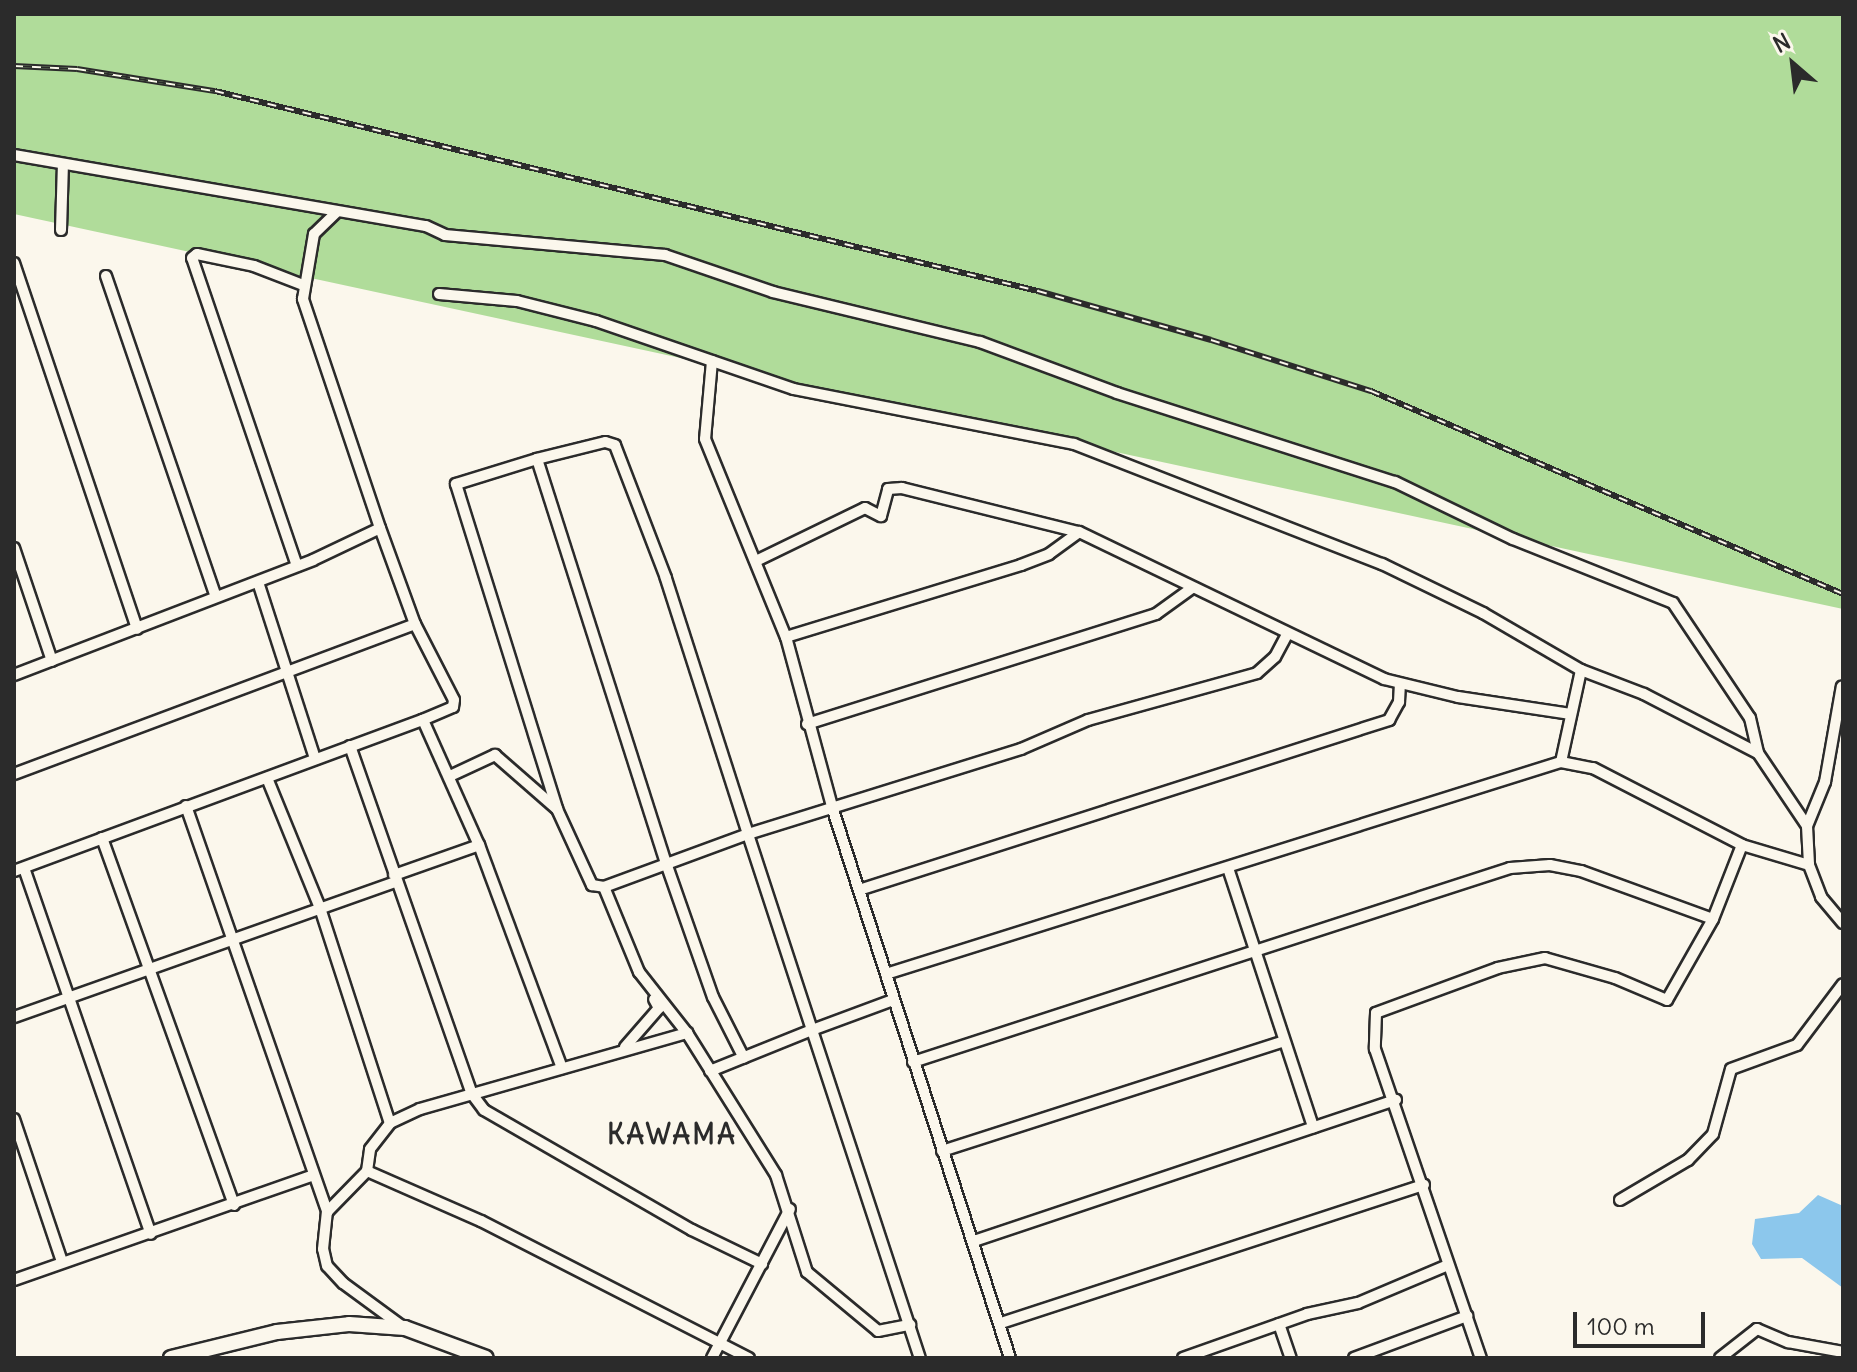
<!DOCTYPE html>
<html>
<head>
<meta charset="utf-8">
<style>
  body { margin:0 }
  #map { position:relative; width:1857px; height:1372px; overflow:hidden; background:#fbf7ec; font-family:Delius,sans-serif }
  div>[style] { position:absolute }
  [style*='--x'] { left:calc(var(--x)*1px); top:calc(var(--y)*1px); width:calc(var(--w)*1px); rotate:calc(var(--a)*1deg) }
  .green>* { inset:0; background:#b0dc9a }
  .water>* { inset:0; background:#8cc7ec }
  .roads { filter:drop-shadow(2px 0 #2b2b2b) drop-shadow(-2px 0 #2b2b2b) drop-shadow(0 2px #2b2b2b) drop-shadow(0 -2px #2b2b2b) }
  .street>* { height:10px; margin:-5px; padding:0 5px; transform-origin:5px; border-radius:5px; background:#fbf7ec }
  .secondary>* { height:14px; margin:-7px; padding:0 7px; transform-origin:7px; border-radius:7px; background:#fbf7ec }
  .rail>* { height:6px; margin-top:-3px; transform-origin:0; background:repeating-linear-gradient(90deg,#fbf7ec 0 9px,#2b2b2b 0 18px); box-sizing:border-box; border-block:2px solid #2b2b2b }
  span { translate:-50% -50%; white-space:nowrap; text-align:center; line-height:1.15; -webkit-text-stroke:6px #fbf7ec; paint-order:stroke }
  .district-label { font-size:28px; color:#2b2b2b; font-weight:700; letter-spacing:2px }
  .frame { position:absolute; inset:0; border:16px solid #2b2b2b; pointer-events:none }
  .north { position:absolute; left:1753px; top:24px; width:80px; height:80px; -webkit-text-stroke:6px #fbf7ec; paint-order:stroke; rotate:332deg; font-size:22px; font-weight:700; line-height:32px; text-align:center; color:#2b2b2b }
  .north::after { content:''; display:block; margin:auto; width:28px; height:36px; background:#2b2b2b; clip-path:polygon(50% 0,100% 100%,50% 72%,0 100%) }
  .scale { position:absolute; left:1573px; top:1312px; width:132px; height:36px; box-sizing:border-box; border:4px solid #2b2b2b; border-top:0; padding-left:10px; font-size:24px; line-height:28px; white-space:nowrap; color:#2b2b2b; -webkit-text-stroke:6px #fbf7ec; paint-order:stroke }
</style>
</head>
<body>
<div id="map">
  <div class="green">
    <i style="clip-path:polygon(14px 14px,1843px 14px,1843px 609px,14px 214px)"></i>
  </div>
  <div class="water">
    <i style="clip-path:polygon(1818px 1195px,1843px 1206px,1843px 1288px,1802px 1258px,1761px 1259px,1752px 1244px,1755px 1219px,1799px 1213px)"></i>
  </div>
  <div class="roads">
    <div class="street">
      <i style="--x:14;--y:155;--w:418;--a:9.8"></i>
      <i style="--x:426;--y:226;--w:21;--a:25"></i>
      <i style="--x:445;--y:235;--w:221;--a:5.2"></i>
      <i style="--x:665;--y:255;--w:114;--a:18.9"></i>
      <i style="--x:773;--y:292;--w:213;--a:13.6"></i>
      <i style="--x:980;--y:342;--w:146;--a:20.4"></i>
      <i style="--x:1117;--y:393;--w:292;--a:17.8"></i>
      <i style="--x:1395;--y:482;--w:131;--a:25.8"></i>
      <i style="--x:1513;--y:539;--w:172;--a:21.8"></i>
      <i style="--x:1673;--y:603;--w:138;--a:56.2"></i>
      <i style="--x:1750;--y:718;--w:36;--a:77"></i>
      <i style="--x:1758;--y:753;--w:88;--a:56.1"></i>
      <i style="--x:1807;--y:826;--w:39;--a:87"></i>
      <i style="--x:1809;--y:865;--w:34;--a:69"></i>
      <i style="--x:1821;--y:897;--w:34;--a:50"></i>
      <i style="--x:61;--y:230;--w:66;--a:-88.3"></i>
      <i style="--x:14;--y:263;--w:386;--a:71.4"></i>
      <i style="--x:106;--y:276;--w:339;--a:71.1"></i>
      <i style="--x:439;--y:294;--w:78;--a:5.1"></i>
      <i style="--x:517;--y:301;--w:81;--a:14.2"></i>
      <i style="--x:596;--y:321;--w:209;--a:19"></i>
      <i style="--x:794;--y:389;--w:285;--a:11.1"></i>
      <i style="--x:1074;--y:444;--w:331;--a:21.3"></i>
      <i style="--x:1382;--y:564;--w:112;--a:25.9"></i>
      <i style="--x:1483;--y:613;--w:113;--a:30.2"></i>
      <i style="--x:1581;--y:670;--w:67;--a:20.9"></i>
      <i style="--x:1644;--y:694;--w:128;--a:27.4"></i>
      <i style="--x:712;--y:361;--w:78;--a:95.1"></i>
      <i style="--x:705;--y:439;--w:214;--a:67.8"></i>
      <i style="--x:786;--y:637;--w:179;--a:74.8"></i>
      <i style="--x:833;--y:810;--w:576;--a:72.1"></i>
      <i style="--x:537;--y:459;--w:424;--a:72.3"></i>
      <i style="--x:666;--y:863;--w:142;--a:70.7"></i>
      <i style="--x:713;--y:997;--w:68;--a:63.1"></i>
      <i style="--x:380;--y:528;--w:102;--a:70"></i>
      <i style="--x:415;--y:624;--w:85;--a:62.8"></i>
      <i style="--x:454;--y:700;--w:7;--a:98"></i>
      <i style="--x:453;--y:707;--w:33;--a:157"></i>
      <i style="--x:14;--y:548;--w:119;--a:71.4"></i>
      <i style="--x:758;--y:560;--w:119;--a:-25.9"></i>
      <i style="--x:865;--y:508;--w:18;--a:27"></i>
      <i style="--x:881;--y:516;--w:28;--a:-75"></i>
      <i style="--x:888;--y:489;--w:14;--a:-4"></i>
      <i style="--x:902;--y:488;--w:182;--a:14"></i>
      <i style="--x:1079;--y:532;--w:339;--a:25.7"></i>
      <i style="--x:1384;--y:679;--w:76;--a:13.7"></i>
      <i style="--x:1458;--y:697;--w:114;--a:8.6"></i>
      <i style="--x:297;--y:566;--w:325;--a:-108.8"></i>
      <i style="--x:192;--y:258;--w:6;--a:-39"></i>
      <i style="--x:197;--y:254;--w:58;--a:11.9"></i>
      <i style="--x:254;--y:266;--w:53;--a:21.2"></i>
      <i style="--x:258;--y:582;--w:186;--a:72.1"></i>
      <i style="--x:786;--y:637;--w:246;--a:-17"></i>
      <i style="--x:1021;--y:565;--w:30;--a:-21"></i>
      <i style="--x:1049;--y:554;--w:37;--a:-36"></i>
      <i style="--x:14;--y:675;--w:320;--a:-21"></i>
      <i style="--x:313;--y:560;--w:74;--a:-25.5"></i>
      <i style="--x:380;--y:528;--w:242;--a:-108.6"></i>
      <i style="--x:303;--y:299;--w:66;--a:-80.4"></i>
      <i style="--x:314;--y:234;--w:32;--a:-44"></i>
      <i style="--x:807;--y:724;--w:366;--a:-17.5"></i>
      <i style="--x:1156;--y:614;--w:44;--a:-35.8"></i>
      <i style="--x:350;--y:746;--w:369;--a:70.7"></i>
      <i style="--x:472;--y:1094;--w:20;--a:53"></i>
      <i style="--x:484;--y:1110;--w:240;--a:30"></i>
      <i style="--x:692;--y:1230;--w:78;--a:25.9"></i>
      <i style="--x:1561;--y:762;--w:94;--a:-77.7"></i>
      <i style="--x:14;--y:774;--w:428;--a:-20.5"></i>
      <i style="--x:450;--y:776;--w:50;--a:-25"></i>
      <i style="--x:495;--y:755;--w:82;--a:41.1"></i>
      <i style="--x:267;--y:778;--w:140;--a:67.8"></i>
      <i style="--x:320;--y:908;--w:226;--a:72"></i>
      <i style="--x:186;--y:806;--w:430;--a:70.8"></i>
      <i style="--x:1807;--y:826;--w:48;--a:-67.8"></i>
      <i style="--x:1825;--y:782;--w:97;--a:-80"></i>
      <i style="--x:102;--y:838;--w:390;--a:70.2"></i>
      <i style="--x:24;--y:868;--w:387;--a:70.9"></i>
      <i style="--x:1228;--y:868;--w:273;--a:71.8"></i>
      <i style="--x:14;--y:871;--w:436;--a:-20.3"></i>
      <i style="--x:423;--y:720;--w:137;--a:65.9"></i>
      <i style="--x:479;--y:845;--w:238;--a:69.6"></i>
      <i style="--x:394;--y:875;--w:90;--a:-19.4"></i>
      <i style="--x:604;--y:887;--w:92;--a:67.6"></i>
      <i style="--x:639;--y:972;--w:78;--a:51.8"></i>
      <i style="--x:687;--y:1033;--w:168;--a:57.9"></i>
      <i style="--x:776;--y:1175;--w:102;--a:72.3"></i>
      <i style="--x:807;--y:1272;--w:92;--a:39.7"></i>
      <i style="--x:878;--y:1331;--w:33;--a:-11"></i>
      <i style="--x:859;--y:890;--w:557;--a:-17.78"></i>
      <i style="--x:1389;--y:720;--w:21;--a:-61"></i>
      <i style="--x:1399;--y:702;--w:18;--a:-87"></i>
      <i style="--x:1713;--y:919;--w:79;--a:-68.6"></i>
      <i style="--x:886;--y:974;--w:708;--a:-17.44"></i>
      <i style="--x:1561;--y:762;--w:33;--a:11"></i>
      <i style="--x:1593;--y:768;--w:168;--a:27.3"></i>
      <i style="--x:1742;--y:845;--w:70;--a:16.6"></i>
      <i style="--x:893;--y:1000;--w:86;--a:159.7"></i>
      <i style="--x:812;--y:1030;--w:345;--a:71.8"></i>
      <i style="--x:14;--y:1017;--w:405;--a:-19.5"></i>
      <i style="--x:625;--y:1047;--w:52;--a:-48.9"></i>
      <i style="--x:659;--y:1008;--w:10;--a:-119"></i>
      <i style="--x:913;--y:1062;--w:628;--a:-18"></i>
      <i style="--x:1510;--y:868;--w:40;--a:-4.3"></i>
      <i style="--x:1550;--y:865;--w:32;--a:11"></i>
      <i style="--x:1581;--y:871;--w:140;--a:20"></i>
      <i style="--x:1713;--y:919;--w:93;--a:119.6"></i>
      <i style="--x:1667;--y:1000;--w:56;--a:-157.1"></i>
      <i style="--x:1615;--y:978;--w:73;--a:-164.1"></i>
      <i style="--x:1545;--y:958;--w:48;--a:168"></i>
      <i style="--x:1498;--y:968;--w:130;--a:159.8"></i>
      <i style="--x:1376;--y:1013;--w:36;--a:92"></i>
      <i style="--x:1375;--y:1049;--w:327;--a:71.1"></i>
      <i style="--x:710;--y:1071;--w:110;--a:-21.9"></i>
      <i style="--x:812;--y:1030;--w:206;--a:-108.1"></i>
      <i style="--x:748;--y:834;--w:269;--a:-107.8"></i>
      <i style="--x:666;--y:578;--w:142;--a:-111"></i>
      <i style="--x:615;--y:445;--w:10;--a:-163"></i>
      <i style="--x:605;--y:442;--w:70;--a:166"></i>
      <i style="--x:537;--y:459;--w:85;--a:162.8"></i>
      <i style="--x:456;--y:484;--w:340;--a:72.7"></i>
      <i style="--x:557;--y:809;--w:84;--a:65.3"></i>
      <i style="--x:592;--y:885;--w:12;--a:9"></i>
      <i style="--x:604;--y:887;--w:153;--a:-20.2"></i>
      <i style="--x:748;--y:834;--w:286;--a:-17.3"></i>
      <i style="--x:1021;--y:749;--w:73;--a:-23.4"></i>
      <i style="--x:1088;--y:720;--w:175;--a:-15.5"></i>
      <i style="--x:1257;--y:673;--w:24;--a:-42"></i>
      <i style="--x:1275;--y:657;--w:24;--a:-62"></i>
      <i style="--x:14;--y:1119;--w:151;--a:71.4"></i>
      <i style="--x:942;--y:1151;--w:359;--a:-17.8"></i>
      <i style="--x:367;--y:1171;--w:124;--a:23.7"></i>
      <i style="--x:481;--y:1221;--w:301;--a:27.1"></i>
      <i style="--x:1620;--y:1200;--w:79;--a:-30.5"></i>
      <i style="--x:1688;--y:1160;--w:36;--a:-46"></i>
      <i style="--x:1713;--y:1134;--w:67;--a:-74.5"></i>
      <i style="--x:1731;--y:1069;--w:70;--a:-20"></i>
      <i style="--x:1797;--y:1045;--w:76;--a:-53"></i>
      <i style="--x:974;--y:1241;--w:445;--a:-18.5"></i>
      <i style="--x:14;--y:1280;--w:317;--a:-19.3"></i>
      <i style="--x:1001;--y:1323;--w:445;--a:-18.1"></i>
      <i style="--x:1279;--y:1324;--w:36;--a:71"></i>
      <i style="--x:403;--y:1327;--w:74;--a:-143.7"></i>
      <i style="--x:343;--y:1283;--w:23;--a:-133"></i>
      <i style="--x:327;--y:1266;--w:17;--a:-103"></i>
      <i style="--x:323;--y:1249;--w:37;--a:-84"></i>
      <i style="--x:327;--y:1212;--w:57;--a:-45.7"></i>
      <i style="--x:367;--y:1171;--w:22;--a:-82"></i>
      <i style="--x:370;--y:1149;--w:33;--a:-52"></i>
      <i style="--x:390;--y:1123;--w:33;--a:-25"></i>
      <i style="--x:420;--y:1109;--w:278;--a:-15.9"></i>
      <i style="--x:712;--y:1358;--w:168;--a:-62.4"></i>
      <i style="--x:1183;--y:1358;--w:132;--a:-19.5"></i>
      <i style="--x:1307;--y:1314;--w:52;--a:-12.2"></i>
      <i style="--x:1358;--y:1303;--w:98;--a:-22.9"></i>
      <i style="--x:1354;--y:1358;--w:121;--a:-20.4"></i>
      <i style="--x:1720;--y:1358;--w:47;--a:-38.1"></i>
      <i style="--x:1757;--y:1329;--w:34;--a:23"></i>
      <i style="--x:1788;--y:1342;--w:56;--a:10.3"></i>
    </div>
    <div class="secondary">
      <i style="--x:171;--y:1358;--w:109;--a:-13.8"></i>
      <i style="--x:277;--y:1332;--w:72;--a:-6.3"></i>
      <i style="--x:349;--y:1324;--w:56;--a:4.1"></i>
      <i style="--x:405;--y:1328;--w:86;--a:20.3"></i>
    </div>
  </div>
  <div class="rail">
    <i style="--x:14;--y:66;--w:63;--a:2.7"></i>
    <i style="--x:77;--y:69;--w:140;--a:9.1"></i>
    <i style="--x:215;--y:91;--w:847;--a:13.66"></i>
    <i style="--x:1038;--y:291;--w:180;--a:15.8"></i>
    <i style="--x:1211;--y:340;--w:168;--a:17.7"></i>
    <i style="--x:1371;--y:391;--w:514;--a:23.27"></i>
  </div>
  <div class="district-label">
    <span style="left:672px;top:1134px">KAWAMA</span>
  </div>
  <div class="frame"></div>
  <div class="north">N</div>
  <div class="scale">100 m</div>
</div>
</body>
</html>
